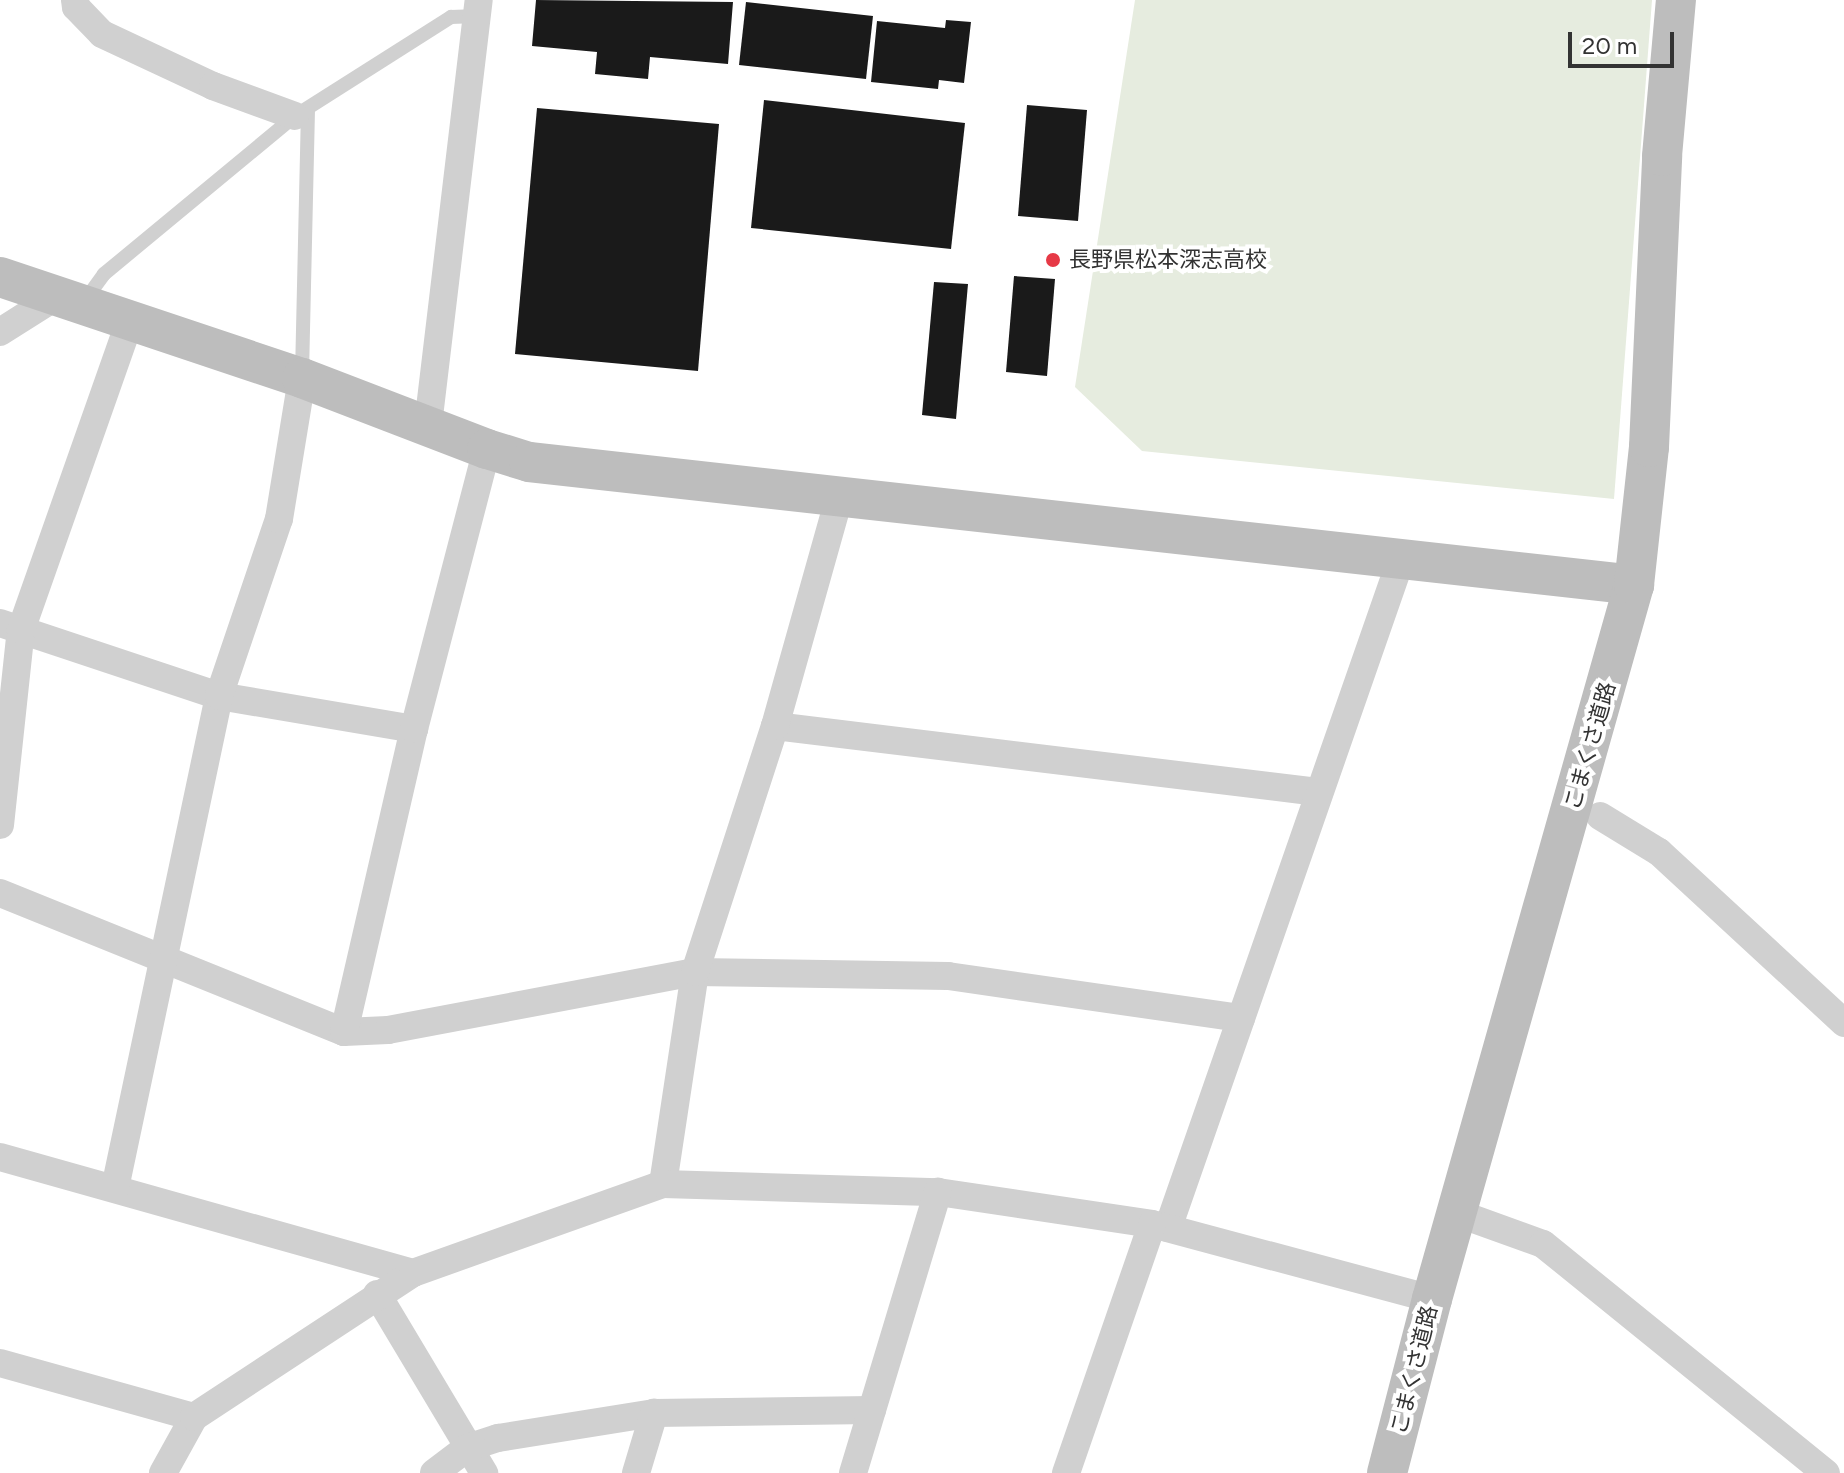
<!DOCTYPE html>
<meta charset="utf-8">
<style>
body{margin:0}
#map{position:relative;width:1844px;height:1473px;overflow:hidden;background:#fff;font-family:Figtree,"Noto Sans JP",sans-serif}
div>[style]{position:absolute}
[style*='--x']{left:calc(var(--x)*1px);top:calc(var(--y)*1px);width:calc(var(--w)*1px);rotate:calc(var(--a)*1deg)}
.green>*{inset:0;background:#e6ecdf}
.building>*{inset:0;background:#1a1a1a}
.lane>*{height:14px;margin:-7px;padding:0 7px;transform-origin:7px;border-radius:7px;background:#d0d0d0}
.street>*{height:28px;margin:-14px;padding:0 14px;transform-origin:14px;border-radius:14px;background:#d0d0d0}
.secondary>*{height:40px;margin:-20px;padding:0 20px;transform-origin:20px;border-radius:20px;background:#bdbdbd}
.dots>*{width:22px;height:22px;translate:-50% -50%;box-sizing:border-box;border:4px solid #fff;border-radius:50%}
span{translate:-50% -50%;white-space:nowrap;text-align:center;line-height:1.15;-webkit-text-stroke:8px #fff;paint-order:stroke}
.poi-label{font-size:22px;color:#333}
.left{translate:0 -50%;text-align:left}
.street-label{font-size:22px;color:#333}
.scale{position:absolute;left:1568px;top:32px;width:106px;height:36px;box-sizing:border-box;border:4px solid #333;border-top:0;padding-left:10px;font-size:24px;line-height:28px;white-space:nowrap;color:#333;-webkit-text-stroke:6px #fff;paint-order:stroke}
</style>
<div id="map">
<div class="green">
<div style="clip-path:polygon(1135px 0,1652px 0,1614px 499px,1142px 451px,1075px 387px)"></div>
</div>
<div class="building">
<div style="clip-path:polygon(536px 0,733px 2px,728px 64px,650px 57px,648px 79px,595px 74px,597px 52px,532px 46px)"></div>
<div style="clip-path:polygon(746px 2px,873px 16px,866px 79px,739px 65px)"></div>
<div style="clip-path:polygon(946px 20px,971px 22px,964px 83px,939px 80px,938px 89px,871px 82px,877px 21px,945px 28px)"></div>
<div style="clip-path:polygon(764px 100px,965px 123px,951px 249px,751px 228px)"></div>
<div style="clip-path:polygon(1027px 105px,1087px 110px,1078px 221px,1018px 216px)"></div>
<div style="clip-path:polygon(537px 108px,719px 124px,698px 371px,515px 354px)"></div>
<div style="clip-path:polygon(1014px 276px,1055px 279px,1047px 376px,1006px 372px)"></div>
<div style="clip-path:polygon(934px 282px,968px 284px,956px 419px,922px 415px)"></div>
</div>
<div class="lane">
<div style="--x:83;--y:303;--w:36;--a:-54"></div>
<div style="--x:104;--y:274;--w:248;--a:-39.6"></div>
<div style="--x:295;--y:116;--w:185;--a:-32.4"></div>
<div style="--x:451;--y:17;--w:27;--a:-2"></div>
<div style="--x:302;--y:374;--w:263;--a:-88.7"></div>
</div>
<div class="street">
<div style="--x:75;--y:0;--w:7;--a:82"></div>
<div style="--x:76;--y:7;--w:37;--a:46"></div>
<div style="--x:102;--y:34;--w:123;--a:25.1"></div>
<div style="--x:213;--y:86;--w:87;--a:20.1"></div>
<div style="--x:0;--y:332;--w:67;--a:-32.3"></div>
<div style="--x:428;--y:425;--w:428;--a:-83.2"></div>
<div style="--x:0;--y:623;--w:231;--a:18.4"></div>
<div style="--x:219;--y:696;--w:198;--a:9.6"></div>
<div style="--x:775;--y:726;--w:547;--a:6.93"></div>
<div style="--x:1600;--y:816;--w:69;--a:31.4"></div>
<div style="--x:1659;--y:852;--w:252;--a:42.7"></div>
<div style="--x:0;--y:825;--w:196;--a:-83.9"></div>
<div style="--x:21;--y:630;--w:329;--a:-70.6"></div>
<div style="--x:0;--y:893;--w:371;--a:22"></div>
<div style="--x:344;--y:1032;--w:44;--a:-2.6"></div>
<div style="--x:388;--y:1030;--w:312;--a:-10.7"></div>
<div style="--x:695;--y:972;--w:253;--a:0.9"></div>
<div style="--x:948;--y:976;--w:296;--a:8.2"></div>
<div style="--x:344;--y:1032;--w:311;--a:-77"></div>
<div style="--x:414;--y:729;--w:289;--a:-75.4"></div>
<div style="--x:0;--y:1157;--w:429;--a:15.7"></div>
<div style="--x:663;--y:1184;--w:214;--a:-81.4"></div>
<div style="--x:695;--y:972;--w:259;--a:-72"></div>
<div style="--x:775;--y:726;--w:240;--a:-74.3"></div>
<div style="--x:115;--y:1188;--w:503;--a:-78.06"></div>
<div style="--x:219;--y:696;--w:187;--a:-71.3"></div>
<div style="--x:279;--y:519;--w:143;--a:-80.7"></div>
<div style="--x:1457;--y:1213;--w:91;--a:19.8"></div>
<div style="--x:1543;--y:1244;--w:364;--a:39"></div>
<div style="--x:1168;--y:1228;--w:705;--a:-70.79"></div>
<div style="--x:377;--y:1294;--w:209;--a:59.1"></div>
<div style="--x:0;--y:1363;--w:201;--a:15.6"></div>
<div style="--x:163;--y:1473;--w:64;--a:-61"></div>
<div style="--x:194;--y:1417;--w:262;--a:-33.3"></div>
<div style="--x:413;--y:1273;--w:265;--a:-19.6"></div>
<div style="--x:663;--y:1184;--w:275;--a:1.7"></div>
<div style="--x:938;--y:1192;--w:216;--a:8.5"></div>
<div style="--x:1152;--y:1224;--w:290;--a:15"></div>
<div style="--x:434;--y:1473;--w:41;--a:-37.1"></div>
<div style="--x:467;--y:1448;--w:33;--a:-18"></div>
<div style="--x:498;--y:1438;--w:158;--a:-9.1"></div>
<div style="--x:654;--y:1413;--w:218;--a:-0.8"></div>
<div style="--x:636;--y:1473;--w:63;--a:-73.3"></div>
<div style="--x:853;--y:1473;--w:294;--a:-73.2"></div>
<div style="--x:1066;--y:1473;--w:263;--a:-70.9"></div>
</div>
<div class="secondary">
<div style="--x:0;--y:277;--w:318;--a:18.5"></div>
<div style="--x:302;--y:378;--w:198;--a:21"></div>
<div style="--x:487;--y:449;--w:44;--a:17.2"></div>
<div style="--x:529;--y:462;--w:1112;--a:6.35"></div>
<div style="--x:1387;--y:1473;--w:180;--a:-75.5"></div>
<div style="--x:1432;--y:1299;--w:742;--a:-74.2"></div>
<div style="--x:1634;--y:585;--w:139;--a:-83.8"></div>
<div style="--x:1649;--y:447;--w:291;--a:-87.4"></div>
<div style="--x:1662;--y:156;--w:157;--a:-84.9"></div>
</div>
<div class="dots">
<div style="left:1053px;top:260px;background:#e63946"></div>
</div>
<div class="poi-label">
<span class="left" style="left:1069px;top:260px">長野県松本深志高校</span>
</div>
<div class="street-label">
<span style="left:1590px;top:746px;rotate:-74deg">こまくさ道路</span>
<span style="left:1414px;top:1370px;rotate:-76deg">こまくさ道路</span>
</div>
<div class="scale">20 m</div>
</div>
